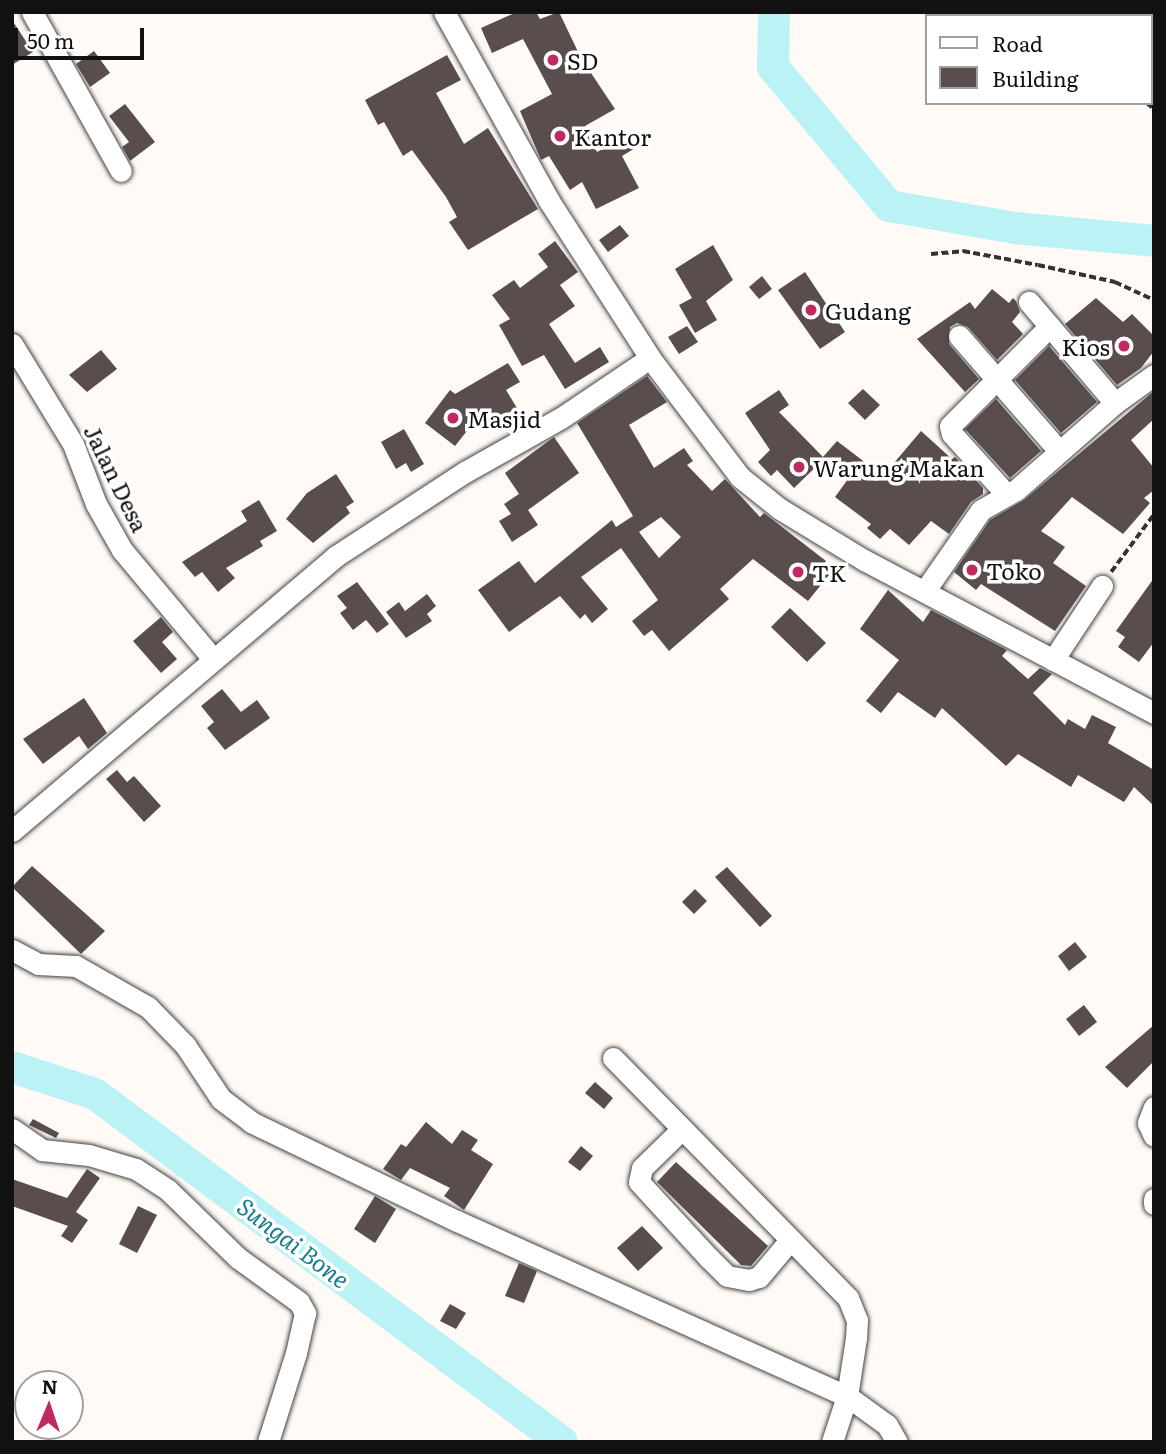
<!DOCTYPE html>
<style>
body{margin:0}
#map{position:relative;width:1166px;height:1454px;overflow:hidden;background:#fffaf5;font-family:Literata,serif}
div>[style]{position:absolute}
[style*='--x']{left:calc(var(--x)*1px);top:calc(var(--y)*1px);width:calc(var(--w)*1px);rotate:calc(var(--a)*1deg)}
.river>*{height:32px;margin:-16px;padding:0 16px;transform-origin:16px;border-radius:16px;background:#baf2f6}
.building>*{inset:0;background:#594e4d}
.path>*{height:3.5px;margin-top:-1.75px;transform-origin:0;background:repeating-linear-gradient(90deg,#333 0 7px,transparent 0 10.5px)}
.roads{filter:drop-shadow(0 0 2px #444) drop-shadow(0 0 2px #444)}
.minor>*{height:21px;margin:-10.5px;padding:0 10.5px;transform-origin:10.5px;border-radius:10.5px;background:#fff}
.dots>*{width:19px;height:19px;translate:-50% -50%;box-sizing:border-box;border:4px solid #fff;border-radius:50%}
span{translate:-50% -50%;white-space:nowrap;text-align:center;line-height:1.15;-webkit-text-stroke:7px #fff;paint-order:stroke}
.poi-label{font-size:23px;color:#111}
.left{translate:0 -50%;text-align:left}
.right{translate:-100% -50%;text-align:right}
.street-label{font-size:23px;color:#111}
.water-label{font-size:24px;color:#197f8c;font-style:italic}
.frame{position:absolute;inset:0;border:14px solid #111;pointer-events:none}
.legend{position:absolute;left:925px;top:14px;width:228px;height:91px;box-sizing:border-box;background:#fff;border:2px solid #a0a0a0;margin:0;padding:9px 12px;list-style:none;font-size:21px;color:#111}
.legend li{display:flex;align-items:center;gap:14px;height:35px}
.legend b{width:35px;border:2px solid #a0a0a0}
.north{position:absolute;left:14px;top:1370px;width:70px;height:70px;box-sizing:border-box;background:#fff;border:2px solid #a0a0a0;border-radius:50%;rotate:2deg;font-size:19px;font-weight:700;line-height:28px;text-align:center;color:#111}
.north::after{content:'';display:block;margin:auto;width:24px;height:32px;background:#c02961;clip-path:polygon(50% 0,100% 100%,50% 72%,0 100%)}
.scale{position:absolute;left:14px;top:28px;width:130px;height:32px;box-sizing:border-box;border:4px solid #111;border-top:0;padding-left:9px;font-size:21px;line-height:24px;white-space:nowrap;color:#111;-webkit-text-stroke:5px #fff;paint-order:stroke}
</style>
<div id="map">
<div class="river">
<div style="--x:774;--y:12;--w:55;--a:91"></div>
<div style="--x:773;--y:67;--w:181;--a:50.2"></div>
<div style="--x:889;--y:206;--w:128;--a:9.9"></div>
<div style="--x:1015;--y:228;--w:140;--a:5.3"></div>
<div style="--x:12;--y:1067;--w:87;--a:18"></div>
<div style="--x:95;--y:1094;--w:582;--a:36.69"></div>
</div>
<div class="building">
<div style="clip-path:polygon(517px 12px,536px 12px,540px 19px,559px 12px,581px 58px,615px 109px,585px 126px,597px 152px,630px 134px,637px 147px,622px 156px,639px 188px,596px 209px,582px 182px,570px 190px,549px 156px,541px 160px,520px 111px,552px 94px,523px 39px,492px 53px,481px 28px)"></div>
<div style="clip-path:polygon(12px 20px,33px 52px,12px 65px)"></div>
<div style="clip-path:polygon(94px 51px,110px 73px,90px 87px,76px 64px)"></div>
<div style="clip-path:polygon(447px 55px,461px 80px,436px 93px,464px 144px,488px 128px,538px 209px,468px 250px,449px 222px,457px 217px,446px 197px,412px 150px,403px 156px,384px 122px,378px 125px,365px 100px)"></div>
<div style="clip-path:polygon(125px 104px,155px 142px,130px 161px,122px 147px,129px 142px,109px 116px)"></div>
<div style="clip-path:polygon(620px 225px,629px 236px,608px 252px,599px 240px)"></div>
<div style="clip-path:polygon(555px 241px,578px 272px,560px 285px,575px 306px,549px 324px,575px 363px,600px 347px,609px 362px,565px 389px,544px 355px,522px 366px,499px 325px,510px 319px,492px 295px,514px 280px,520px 288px,548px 267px,538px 254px)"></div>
<div style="clip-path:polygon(713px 245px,733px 280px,706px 301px,717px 320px,695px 333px,679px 305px,692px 298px,675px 269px)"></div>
<div style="clip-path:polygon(805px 272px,845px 332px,820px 349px,778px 290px)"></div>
<div style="clip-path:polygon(762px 276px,772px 289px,759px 299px,749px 287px)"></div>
<div style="clip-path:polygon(992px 289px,1009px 303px,1013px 298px,1016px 301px,1020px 312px,1012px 322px,1023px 334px,997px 360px,968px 327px,957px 323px,950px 327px,949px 344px,979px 379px,965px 392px,917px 339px,970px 302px,975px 309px)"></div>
<div style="clip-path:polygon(1096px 298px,1123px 322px,1132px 314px,1154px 336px,1154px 351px,1141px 368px,1117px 385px,1065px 324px)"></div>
<div style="clip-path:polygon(687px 326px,698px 342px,679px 354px,668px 337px)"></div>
<div style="clip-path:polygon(1049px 346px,1097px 402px,1061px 433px,1015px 380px)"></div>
<div style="clip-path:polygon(101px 350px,117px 369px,87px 392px,69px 375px)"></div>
<div style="clip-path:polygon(508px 363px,520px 382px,506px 390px,517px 408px,489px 424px,482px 412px,455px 446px,425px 423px,450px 390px,455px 394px)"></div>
<div style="clip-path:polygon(evenodd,647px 376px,667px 402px,629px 425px,654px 468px,684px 448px,693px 461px,687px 465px,712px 491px,725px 479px,760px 517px,764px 513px,826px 561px,821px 568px,829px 575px,808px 601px,753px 559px,720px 589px,729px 599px,669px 651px,652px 630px,644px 636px,632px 621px,658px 600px,621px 548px,581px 577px,608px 609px,592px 623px,585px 614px,580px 619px,560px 596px,509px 632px,478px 590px,519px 561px,535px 583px,612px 520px,616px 527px,633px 516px,577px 423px,647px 376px,661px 517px,681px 537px,659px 558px,639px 532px,661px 517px)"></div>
<div style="clip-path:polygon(863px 389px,880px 405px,865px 420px,848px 403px)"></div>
<div style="clip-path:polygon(779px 390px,789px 405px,779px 412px,823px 457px,837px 441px,883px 476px,921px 431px,952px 459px,955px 457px,983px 488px,983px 494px,971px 502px,949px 534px,931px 521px,909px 545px,890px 529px,880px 539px,867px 528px,871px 524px,835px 497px,848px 479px,824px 459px,794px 488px,777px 470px,771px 476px,758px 462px,770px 450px,745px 413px)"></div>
<div style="clip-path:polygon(1154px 391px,1154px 419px,1131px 440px,1154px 468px,1154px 490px,1144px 498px,1150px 503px,1123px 534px,1072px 497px,1041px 531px,1065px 547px,1053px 563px,1086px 586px,1055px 631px,981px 584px,976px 590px,954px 572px,990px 520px,1024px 500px)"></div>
<div style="clip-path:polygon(996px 399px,1041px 451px,1010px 478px,965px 429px)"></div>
<div style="clip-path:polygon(404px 429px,424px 464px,411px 472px,406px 463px,396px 469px,381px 442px)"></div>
<div style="clip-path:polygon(554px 437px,579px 473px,528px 510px,538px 525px,512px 542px,499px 521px,511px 514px,504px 504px,519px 494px,505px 473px)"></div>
<div style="clip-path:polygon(336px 474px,354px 502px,346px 507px,350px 513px,313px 543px,286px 519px,307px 493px)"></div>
<div style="clip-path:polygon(259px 500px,277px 531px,260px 541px,263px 546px,226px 568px,235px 578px,218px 592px,202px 572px,195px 577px,182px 562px,247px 521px,241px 511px)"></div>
<div style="clip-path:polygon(1154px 578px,1154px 642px,1139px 662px,1118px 647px,1125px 637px,1116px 631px)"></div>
<div style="clip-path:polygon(357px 582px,389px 624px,377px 633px,366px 620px,353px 630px,340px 613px,347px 608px,337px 596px)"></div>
<div style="clip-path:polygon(888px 590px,923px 622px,931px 610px,1007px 650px,1002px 656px,1028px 679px,1040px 668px,1052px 674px,1033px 693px,1065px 725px,1068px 719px,1085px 729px,1092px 715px,1116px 727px,1108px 743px,1154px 770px,1154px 806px,1134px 787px,1124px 802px,1078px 775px,1071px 787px,1018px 754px,1006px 766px,942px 708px,935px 718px,898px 692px,881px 713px,866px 701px,899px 660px,860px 629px)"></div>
<div style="clip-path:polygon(427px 594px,436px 606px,427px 614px,432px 621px,406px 638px,386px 612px,399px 602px,405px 611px)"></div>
<div style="clip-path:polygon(790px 608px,826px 643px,807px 662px,771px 627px)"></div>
<div style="clip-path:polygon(161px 617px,173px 632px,162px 642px,177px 659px,161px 673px,133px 641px)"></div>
<div style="clip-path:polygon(222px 689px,241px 712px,257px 700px,270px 718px,225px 750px,207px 728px,214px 722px,201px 706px)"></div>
<div style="clip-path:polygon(84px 698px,107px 733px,88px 749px,79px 736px,43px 764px,23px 739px)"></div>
<div style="clip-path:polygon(117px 770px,127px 782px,134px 776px,161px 806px,144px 822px,106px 779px)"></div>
<div style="clip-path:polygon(32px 866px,105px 931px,81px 954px,12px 887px)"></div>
<div style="clip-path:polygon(727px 867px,772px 916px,760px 927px,715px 877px)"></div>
<div style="clip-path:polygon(695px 889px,707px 901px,694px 914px,682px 902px)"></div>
<div style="clip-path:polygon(1075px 942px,1087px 957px,1069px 971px,1058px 956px)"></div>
<div style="clip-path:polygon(1084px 1005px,1097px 1022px,1079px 1036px,1066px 1019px)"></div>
<div style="clip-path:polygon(1154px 1025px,1154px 1061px,1127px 1088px,1105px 1067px)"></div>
<div style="clip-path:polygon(595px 1082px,613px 1098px,604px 1109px,585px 1093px)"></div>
<div style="clip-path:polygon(33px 1119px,59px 1133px,56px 1138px,29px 1125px)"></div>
<div style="clip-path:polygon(426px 1122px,452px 1144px,462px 1130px,478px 1140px,471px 1150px,493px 1164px,464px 1210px,444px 1196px,450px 1188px,410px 1168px,401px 1180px,383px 1169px,401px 1144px,406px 1147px)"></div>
<div style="clip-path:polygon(581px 1146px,593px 1156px,580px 1171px,568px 1162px)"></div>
<div style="clip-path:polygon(676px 1162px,768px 1246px,751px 1266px,741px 1265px,657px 1182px)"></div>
<div style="clip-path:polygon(87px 1169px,100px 1178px,76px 1212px,88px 1220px,72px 1243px,61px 1236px,68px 1226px,12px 1206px,12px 1179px,67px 1198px)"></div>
<div style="clip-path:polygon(375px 1196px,396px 1209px,375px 1243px,354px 1229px)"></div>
<div style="clip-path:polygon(138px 1206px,157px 1215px,137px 1253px,119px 1244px)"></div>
<div style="clip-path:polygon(642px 1226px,663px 1248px,638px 1271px,617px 1248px)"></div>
<div style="clip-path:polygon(519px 1263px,537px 1271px,524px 1303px,505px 1296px)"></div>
<div style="clip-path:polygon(450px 1304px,466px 1313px,456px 1329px,440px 1321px)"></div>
</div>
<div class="path">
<div style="--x:969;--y:12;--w:6;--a:39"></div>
<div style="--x:1147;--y:103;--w:9;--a:41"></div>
<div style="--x:931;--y:254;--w:32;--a:-5"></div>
<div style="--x:963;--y:251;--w:76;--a:10.6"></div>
<div style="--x:1038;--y:265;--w:79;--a:12.4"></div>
<div style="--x:1115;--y:282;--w:43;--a:24.8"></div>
<div style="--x:1111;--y:572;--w:72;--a:-53.4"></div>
</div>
<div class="roads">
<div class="minor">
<div style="--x:32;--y:12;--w:182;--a:60.8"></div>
<div style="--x:444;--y:12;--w:216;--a:60.9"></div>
<div style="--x:549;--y:201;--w:187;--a:57.2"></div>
<div style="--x:650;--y:358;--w:149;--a:52.9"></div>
<div style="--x:740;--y:477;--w:51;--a:38.7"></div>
<div style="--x:780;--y:509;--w:98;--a:31.3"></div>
<div style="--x:864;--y:560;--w:328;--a:27.8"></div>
<div style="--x:1112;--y:12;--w:6;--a:39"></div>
<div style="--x:1150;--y:40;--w:5;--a:37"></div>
<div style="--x:959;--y:336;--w:151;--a:49"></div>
<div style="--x:12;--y:344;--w:117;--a:58.6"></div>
<div style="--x:73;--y:444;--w:64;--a:69"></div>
<div style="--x:96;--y:504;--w:53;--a:60.5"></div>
<div style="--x:122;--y:550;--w:142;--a:50.1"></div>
<div style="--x:1115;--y:403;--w:48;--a:-35.7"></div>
<div style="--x:1007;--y:495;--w:82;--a:-132"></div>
<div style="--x:952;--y:434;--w:8;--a:-104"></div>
<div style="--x:950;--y:426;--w:141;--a:-45"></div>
<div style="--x:926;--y:589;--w:96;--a:-55.2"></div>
<div style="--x:981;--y:510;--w:40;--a:-29.7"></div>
<div style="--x:1016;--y:490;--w:132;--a:-41.3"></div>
<div style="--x:1115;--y:403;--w:133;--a:-130.4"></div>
<div style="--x:1053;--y:660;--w:89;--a:-56.5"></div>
<div style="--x:12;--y:831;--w:425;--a:-40.3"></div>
<div style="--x:336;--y:556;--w:154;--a:-33.1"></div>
<div style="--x:465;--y:472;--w:110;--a:-29.4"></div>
<div style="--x:561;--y:418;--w:107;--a:-34"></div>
<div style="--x:12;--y:950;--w:30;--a:28"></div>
<div style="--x:38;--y:964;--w:38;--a:3"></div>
<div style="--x:76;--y:966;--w:83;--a:29.7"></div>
<div style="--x:148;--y:1007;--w:53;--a:45.8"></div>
<div style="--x:185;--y:1045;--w:65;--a:56.3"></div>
<div style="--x:221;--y:1099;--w:38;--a:37"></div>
<div style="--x:251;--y:1122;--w:229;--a:25.7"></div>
<div style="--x:457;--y:1221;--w:427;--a:24.2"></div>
<div style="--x:847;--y:1396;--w:49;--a:35.9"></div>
<div style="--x:887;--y:1425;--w:20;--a:60"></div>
<div style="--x:613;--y:1058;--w:336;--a:45.6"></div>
<div style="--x:848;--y:1298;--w:24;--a:68"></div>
<div style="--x:857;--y:1320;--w:18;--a:93"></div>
<div style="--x:856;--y:1338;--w:59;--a:98.8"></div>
<div style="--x:847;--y:1396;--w:48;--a:108.1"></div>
<div style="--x:1154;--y:1107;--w:17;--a:111"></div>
<div style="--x:1148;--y:1123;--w:14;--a:65"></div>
<div style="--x:12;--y:1129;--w:37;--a:35"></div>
<div style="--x:42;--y:1150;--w:47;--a:6.1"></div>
<div style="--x:89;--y:1155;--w:49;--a:16.6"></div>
<div style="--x:136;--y:1169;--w:38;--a:33"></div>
<div style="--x:168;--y:1190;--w:98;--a:44.2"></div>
<div style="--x:238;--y:1258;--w:75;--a:35.8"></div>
<div style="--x:299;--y:1302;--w:13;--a:61"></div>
<div style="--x:305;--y:1313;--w:41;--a:102.7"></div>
<div style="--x:296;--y:1353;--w:93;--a:107.5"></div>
<div style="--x:680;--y:1131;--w:53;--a:135.8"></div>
<div style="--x:642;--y:1168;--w:14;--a:102"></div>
<div style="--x:639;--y:1182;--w:103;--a:47.4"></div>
<div style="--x:709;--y:1258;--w:25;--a:45"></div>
<div style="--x:727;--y:1276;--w:22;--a:10"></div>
<div style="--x:749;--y:1280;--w:10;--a:-17"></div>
<div style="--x:759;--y:1277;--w:48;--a:-50"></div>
<div style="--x:1154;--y:1199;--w:5;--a:90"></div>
</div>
</div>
<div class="dots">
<div style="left:553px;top:60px;background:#c02961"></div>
<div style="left:560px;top:136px;background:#c02961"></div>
<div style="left:811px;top:310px;background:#c02961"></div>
<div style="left:1124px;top:346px;background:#c02961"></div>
<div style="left:453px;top:418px;background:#c02961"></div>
<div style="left:799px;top:467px;background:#c02961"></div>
<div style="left:972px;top:570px;background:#c02961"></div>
<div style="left:798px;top:572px;background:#c02961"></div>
</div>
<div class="poi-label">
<span class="left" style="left:567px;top:60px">SD</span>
<span class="left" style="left:574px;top:136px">Kantor</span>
<span class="left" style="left:825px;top:310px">Gudang</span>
<span class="right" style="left:1110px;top:346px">Kios</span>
<span class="left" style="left:467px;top:418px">Masjid</span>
<span class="left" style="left:813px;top:467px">Warung Makan</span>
<span class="left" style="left:986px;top:570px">Toko</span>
<span class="left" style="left:812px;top:572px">TK</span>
</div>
<div class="street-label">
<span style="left:117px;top:478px;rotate:64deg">Jalan Desa</span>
</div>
<div class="water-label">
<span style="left:294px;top:1242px;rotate:37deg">Sungai Bone</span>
</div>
<div class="frame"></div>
<ul class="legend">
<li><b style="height:9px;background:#fff"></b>Road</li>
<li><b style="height:19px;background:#594e4d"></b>Building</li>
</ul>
<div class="north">N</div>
<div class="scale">50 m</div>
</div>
